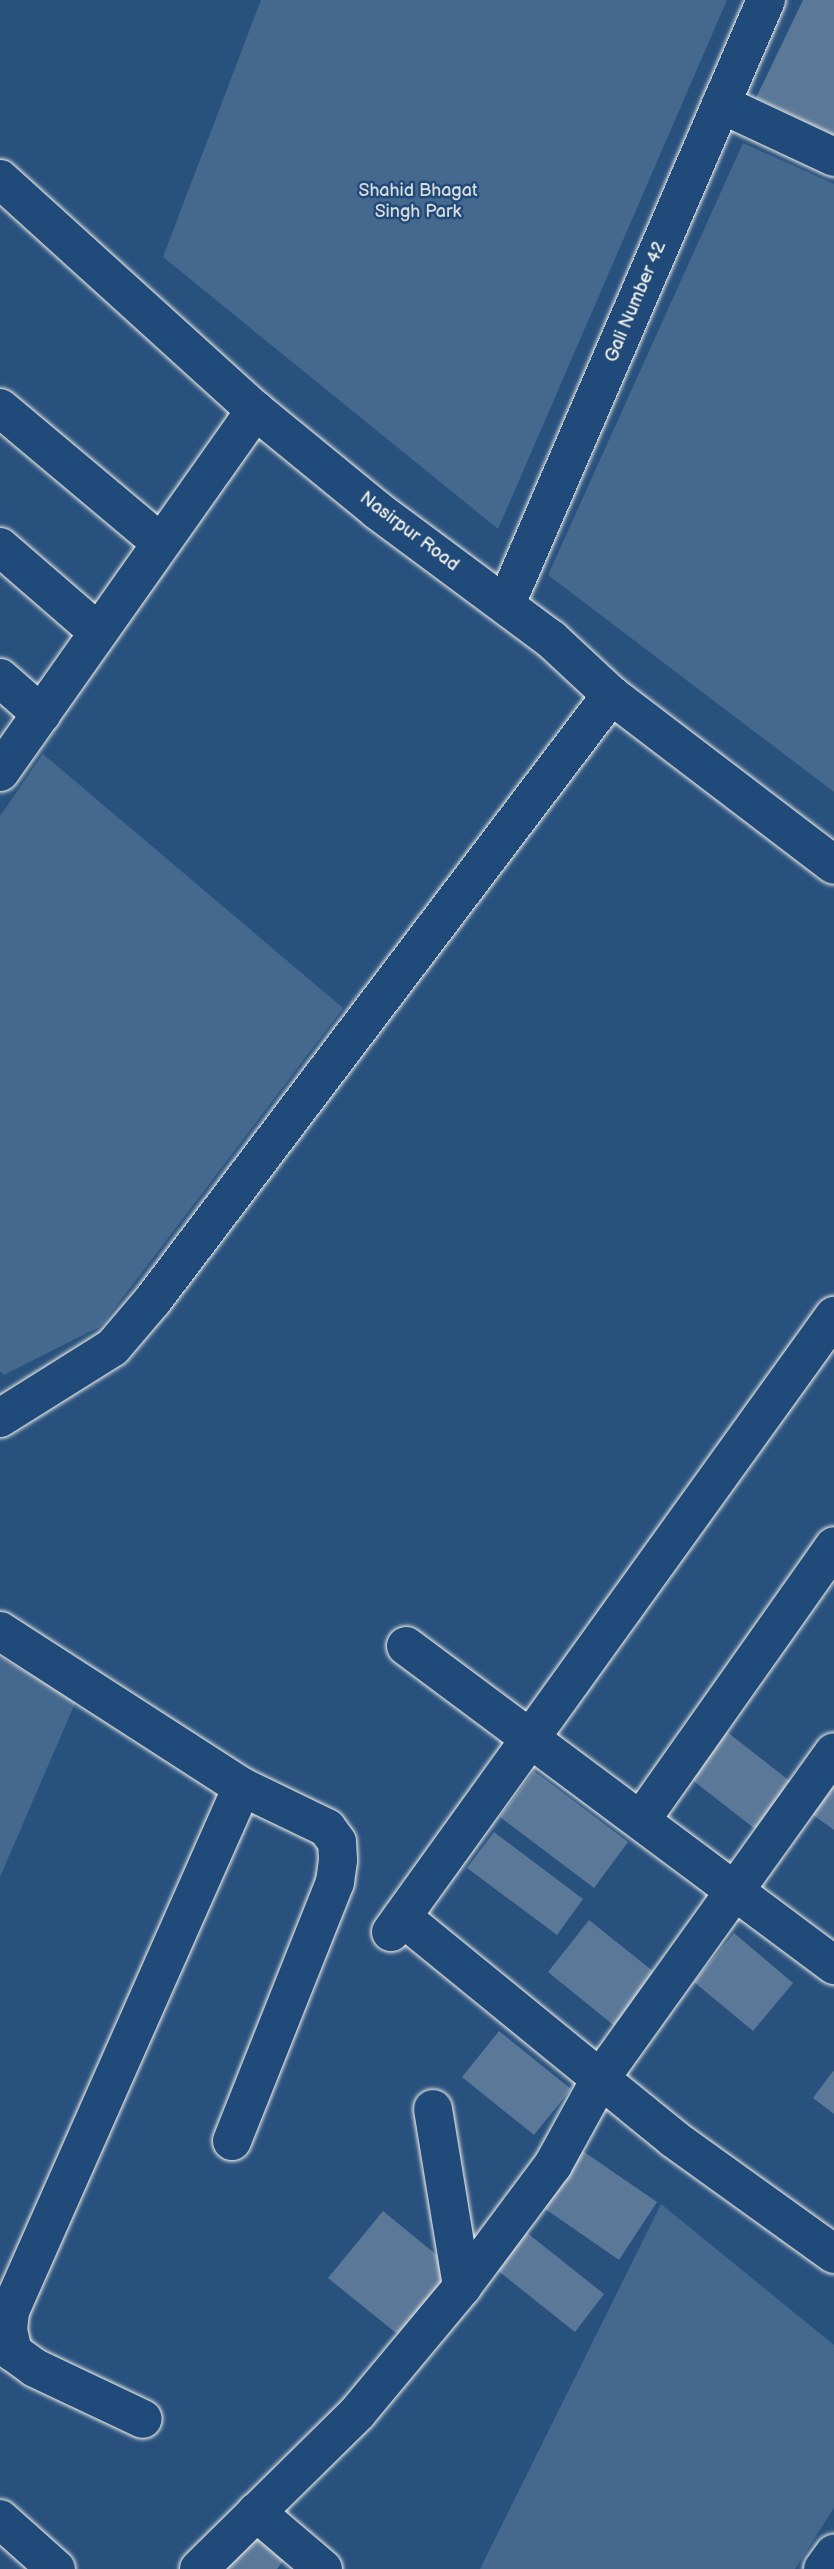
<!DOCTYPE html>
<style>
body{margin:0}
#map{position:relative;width:834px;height:2569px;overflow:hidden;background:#28517e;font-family:"Balsamiq Sans",sans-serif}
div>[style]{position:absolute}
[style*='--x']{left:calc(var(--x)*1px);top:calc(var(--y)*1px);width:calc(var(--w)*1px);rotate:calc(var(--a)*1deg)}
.green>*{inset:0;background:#45688e}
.building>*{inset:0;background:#5b7899}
.roads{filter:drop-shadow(0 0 2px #f4f1e8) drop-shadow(0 0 2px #f4f1e8)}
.minor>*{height:38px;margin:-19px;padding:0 19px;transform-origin:19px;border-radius:19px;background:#1f4a7a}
.tertiary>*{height:38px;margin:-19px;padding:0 19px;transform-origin:19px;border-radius:19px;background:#1f4a7a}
span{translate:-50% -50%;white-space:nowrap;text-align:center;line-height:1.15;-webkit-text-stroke:5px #1f4a7a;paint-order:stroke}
.park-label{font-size:18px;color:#dadcda}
.street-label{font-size:18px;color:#f4f1e8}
</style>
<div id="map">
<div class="green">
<div style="clip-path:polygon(261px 0,727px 0,498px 529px,163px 257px)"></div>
<div style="clip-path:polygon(743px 143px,834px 184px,834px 792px,548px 575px)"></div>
<div style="clip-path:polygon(43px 754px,343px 1008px,101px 1326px,4px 1375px,0 1371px,0 816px)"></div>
<div style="clip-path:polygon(0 1657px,76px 1701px,0 1877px)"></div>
<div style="clip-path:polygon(661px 2204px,834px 2345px,834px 2508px,795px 2569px,480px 2569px)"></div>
</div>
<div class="building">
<div style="clip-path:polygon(803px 0,834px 0,834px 135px,756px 98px)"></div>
<div style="clip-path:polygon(727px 1732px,795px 1785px,759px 1832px,691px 1779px)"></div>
<div style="clip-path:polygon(834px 1768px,834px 1830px,805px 1809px)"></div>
<div style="clip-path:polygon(534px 1771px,628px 1842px,594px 1888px,500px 1817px)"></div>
<div style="clip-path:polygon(494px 1832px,583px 1899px,557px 1935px,467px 1868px)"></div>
<div style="clip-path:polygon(589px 1920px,664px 1980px,622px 2032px,548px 1972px)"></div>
<div style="clip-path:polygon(734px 1933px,793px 1983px,753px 2031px,694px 1982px)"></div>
<div style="clip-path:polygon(499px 2031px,571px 2089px,534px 2135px,462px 2077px)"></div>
<div style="clip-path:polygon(834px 2070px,834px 2114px,813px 2098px)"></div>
<div style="clip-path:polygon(577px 2147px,657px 2202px,619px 2260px,538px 2204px)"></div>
<div style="clip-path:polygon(383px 2211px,455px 2270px,401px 2337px,328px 2278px)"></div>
<div style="clip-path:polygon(521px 2228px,604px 2294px,575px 2332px,492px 2266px)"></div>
<div style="clip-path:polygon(252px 2533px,284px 2560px,277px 2569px,222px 2569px)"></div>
</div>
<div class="roads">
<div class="minor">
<div style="--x:721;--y:104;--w:125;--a:25.1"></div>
<div style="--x:0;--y:408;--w:210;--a:40"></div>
<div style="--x:0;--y:547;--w:130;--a:40.9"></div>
<div style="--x:506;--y:604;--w:658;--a:-66.71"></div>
<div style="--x:0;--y:678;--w:55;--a:41.3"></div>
<div style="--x:0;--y:772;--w:443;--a:-54.8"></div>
<div style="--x:0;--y:1418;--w:133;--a:-32.1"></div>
<div style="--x:113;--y:1347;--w:62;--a:-49.6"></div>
<div style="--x:153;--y:1300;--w:759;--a:-52.87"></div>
<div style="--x:0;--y:1631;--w:288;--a:32.8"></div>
<div style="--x:242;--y:1787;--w:573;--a:113.88"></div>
<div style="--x:10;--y:2311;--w:19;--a:96"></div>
<div style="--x:8;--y:2330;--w:23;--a:77"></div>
<div style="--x:13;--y:2352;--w:27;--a:36"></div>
<div style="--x:35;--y:2368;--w:119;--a:25.3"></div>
<div style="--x:406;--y:1646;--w:534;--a:36.7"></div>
<div style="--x:641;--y:1820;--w:335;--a:-54.8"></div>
<div style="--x:402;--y:1917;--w:351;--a:39.2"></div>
<div style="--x:674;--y:2139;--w:197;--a:35.7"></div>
<div style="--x:391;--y:1932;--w:759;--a:-54.28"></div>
<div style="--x:433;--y:2109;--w:180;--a:80.7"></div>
<div style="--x:232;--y:2141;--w:279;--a:-68.3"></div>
<div style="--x:335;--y:1882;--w:22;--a:-82"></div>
<div style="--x:338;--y:1860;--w:18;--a:-93"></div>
<div style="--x:337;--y:1842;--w:17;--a:-126"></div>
<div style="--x:327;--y:1828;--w:94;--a:-154.2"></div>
<div style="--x:256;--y:2512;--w:88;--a:40.4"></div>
<div style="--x:0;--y:2519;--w:75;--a:41.8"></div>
<div style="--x:199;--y:2569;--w:223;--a:-44.6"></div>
<div style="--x:358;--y:2412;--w:163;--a:-50.2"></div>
<div style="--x:462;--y:2287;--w:152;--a:-53.3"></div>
<div style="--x:553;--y:2165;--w:102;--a:-61.2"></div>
<div style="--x:602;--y:2076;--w:398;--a:-54.4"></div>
<div style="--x:823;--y:2569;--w:19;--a:-54"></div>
</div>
<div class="tertiary">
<div style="--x:0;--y:179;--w:344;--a:42.2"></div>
<div style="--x:255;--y:410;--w:158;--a:39.3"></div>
<div style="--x:377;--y:510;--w:217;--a:36.6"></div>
<div style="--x:551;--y:639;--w:82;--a:43"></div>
<div style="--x:611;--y:695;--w:280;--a:37.3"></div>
</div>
</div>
<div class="park-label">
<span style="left:418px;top:202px">Shahid Bhagat<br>Singh Park</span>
</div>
<div class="street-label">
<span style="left:636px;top:302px;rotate:-67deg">Gali Number 42</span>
<span style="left:409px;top:532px;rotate:37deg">Nasirpur Road</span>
</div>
</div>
